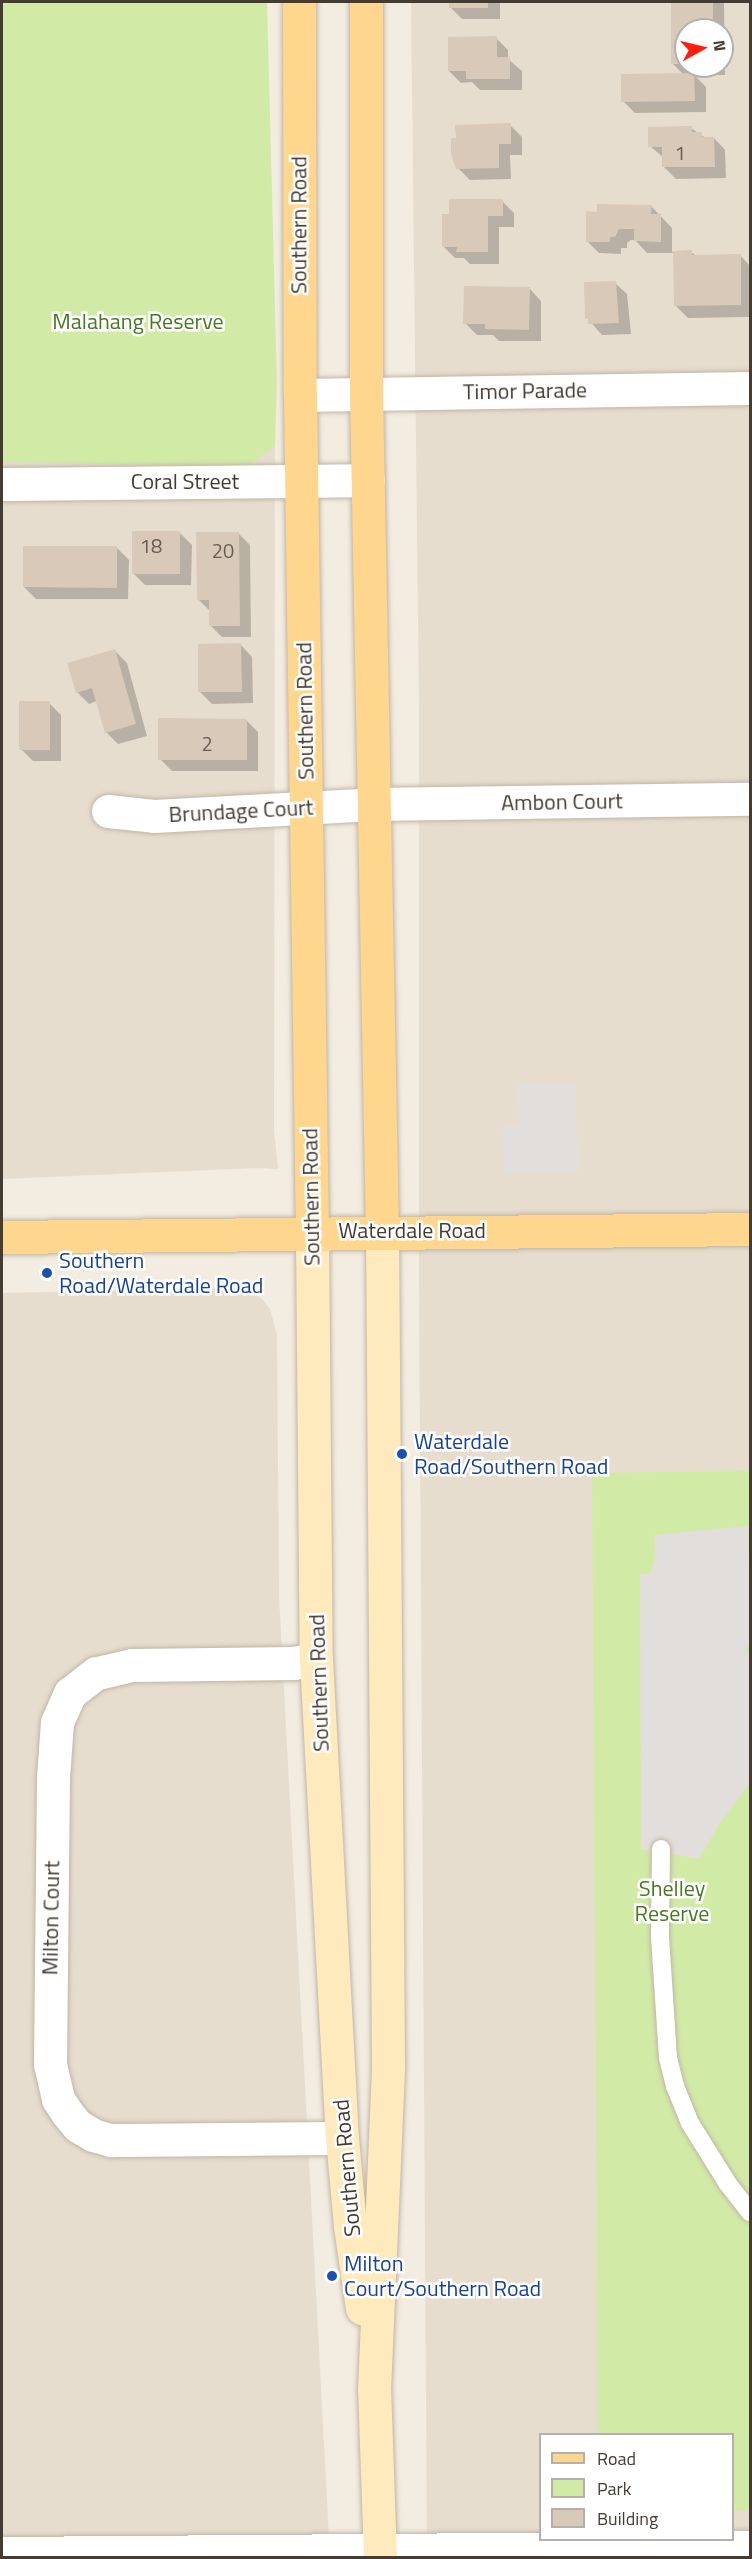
<!DOCTYPE html>
<style>
body{margin:0}
#map{position:relative;width:752px;height:2559px;overflow:hidden;background:#f2ece1;font-family:"Titillium Web",sans-serif}
div>[style]{position:absolute}
[style*='--x']{left:calc(var(--x)*1px);top:calc(var(--y)*1px);width:calc(var(--w)*1px);rotate:calc(var(--a)*1deg)}
.residential>*{inset:0;background:#e7ddcf}
.green>*{inset:0;background:#d1eba6}
.parking>*{inset:0;background:#e2dedb}
.shadow>*{inset:0;background:#0003}
.building>*{inset:0;background:#d8c9b9}
.roads{filter:drop-shadow(0 0 2px #c1b6a6) drop-shadow(0 0 2px #c1b6a6)}
.lane>*{height:18px;margin:-9px;padding:0 9px;transform-origin:9px;border-radius:9px;background:#fff}
.street>*{height:33px;margin:-16.5px;padding:0 16.5px;transform-origin:16.5px;border-radius:16.5px;background:#fff}
.secondary>*{height:33px;margin:-16.5px;padding:0 16.5px;transform-origin:16.5px;border-radius:16.5px;background:#ffeabe}
.primary>*{height:33px;margin:-16.5px;padding:0 16.5px;transform-origin:16.5px;border-radius:16.5px;background:#ffd68d}
.dots>*{width:16px;height:16px;translate:-50% -50%;box-sizing:border-box;border:3px solid #fff;border-radius:50%}
span{translate:-50% -50%;white-space:nowrap;text-align:center;line-height:1.15;-webkit-text-stroke:5px #fff;paint-order:stroke}
.number-label{font-size:20px;color:#695e54}
.number-label span{-webkit-text-stroke-width:0}
.street-label{font-size:22px;color:#443b32}
.park-label{font-size:22px;color:#497921}
.transit-label{font-size:22px;color:#164399}
.left{translate:0 -50%;text-align:left}
.frame{position:absolute;inset:0;border:3px solid #443b32;pointer-events:none}
.legend{position:absolute;left:539px;top:2433px;width:195px;height:108px;box-sizing:border-box;background:#fff;border:2px solid #b4b1ad;margin:0;padding:8px 10px;list-style:none;font-size:18px;color:#443b32}
.legend li{display:flex;align-items:center;gap:12px;height:30px}
.legend b{width:30px;border:2px solid #b4b1ad}
.north{position:absolute;left:674px;top:18px;width:60px;height:60px;box-sizing:border-box;background:#fff;border:2px solid #b4b1ad;border-radius:50%;rotate:82deg;font-size:16px;font-weight:700;line-height:24px;text-align:center;color:#443b32}
.north::after{content:'';display:block;margin:auto;width:21px;height:27px;background:#ff1d0b;clip-path:polygon(50% 0,100% 100%,50% 72%,0 100%)}
</style>
<div id="map">
<div class="residential">
<div style="clip-path:polygon(2px 2px,266px 2px,275px 446px,274px 1130px,278px 1169px,257px 1168px,2px 1179px)"></div>
<div style="clip-path:polygon(evenodd,411px 2px,750px 2px,750px 2557px,427px 2557px,419px 1288px,419px 706px,411px 2px,686px 30px,722px 30px,722px 66px,686px 66px,686px 30px,411px 2px,540px 2434px,732px 2434px,732px 2540px,540px 2540px,540px 2434px)"></div>
<div style="clip-path:polygon(237px 1288px,251px 1291px,262px 1299px,270px 1309px,277px 1335px,279px 1595px,330px 2557px,2px 2557px,2px 1293px)"></div>
</div>
<div class="green">
<div style="clip-path:polygon(2px 2px,267px 2px,277px 384px,275px 446px,246px 467px,2px 462px)"></div>
<div style="clip-path:polygon(750px 1471px,750px 2511px,733px 2511px,732px 2434px,598px 2434px,592px 1473px)"></div>
</div>
<div class="parking">
<div style="clip-path:polygon(518px 1084px,576px 1084px,578px 1170px,574px 1174px,504px 1174px,503px 1125px,519px 1125px)"></div>
<div style="clip-path:polygon(748px 1526px,750px 1644px,745px 1648px,750px 1657px,750px 1783px,720px 1823px,699px 1859px,641px 1849px,640px 1574px,650px 1574px,655px 1559px,654px 1535px)"></div>
</div>
<div class="shadow">
<div style="clip-path:polygon(451px 2px,500px 2px,500px 19px,462px 19px,450px 7px)"></div>
<div style="clip-path:polygon(evenodd,672px 2px,724px 2px,725px 75px,694px 75px,706px 87px,706px 112px,635px 113px,623px 101px,684px 75px,673px 64px,672px 2px,686px 30px,722px 30px,722px 66px,686px 66px,686px 30px)"></div>
<div style="clip-path:polygon(496px 38px,508px 50px,508px 59px,522px 71px,522px 90px,480px 90px,472px 82px,461px 83px,449px 71px)"></div>
<div style="clip-path:polygon(510px 125px,522px 137px,522px 155px,510px 155px,511px 179px,470px 180px,458px 168px)"></div>
<div style="clip-path:polygon(691px 128px,707px 139px,714px 138px,725px 150px,726px 178px,676px 179px,664px 167px,664px 158px,650px 146px)"></div>
<div style="clip-path:polygon(502px 201px,514px 213px,514px 227px,499px 227px,499px 264px,470px 264px,464px 258px,455px 258px,443px 246px)"></div>
<div style="clip-path:polygon(651px 206px,672px 228px,672px 252px,691px 252px,696px 256px,740px 255px,750px 266px,750px 317px,688px 318px,676px 306px,675px 253px,647px 253px,635px 240px,631px 240px,627px 243px,627px 248px,621px 248px,621px 254px,599px 253px,587px 241px,598px 213px)"></div>
<div style="clip-path:polygon(615px 283px,627px 294px,631px 334px,602px 335px,587px 318px)"></div>
<div style="clip-path:polygon(530px 289px,541px 301px,541px 341px,499px 341px,493px 335px,477px 335px,465px 323px)"></div>
<div style="clip-path:polygon(180px 533px,192px 545px,191px 585px,145px 585px,133px 573px)"></div>
<div style="clip-path:polygon(238px 533px,250px 545px,251px 637px,222px 637px,210px 625px,210px 611px,198px 599px)"></div>
<div style="clip-path:polygon(117px 548px,129px 560px,128px 599px,36px 599px,24px 587px)"></div>
<div style="clip-path:polygon(241px 645px,252px 657px,253px 703px,212px 704px,200px 692px)"></div>
<div style="clip-path:polygon(115px 651px,127px 663px,147px 736px,118px 744px,106px 732px,97px 701px,89px 704px,77px 692px)"></div>
<div style="clip-path:polygon(2px 690px,3px 739px,2px 739px)"></div>
<div style="clip-path:polygon(49px 703px,61px 715px,61px 761px,33px 761px,21px 749px)"></div>
<div style="clip-path:polygon(246px 720px,258px 732px,258px 771px,172px 771px,160px 759px)"></div>
</div>
<div class="building">
<div style="clip-path:polygon(449px 2px,488px 2px,488px 8px,449px 8px)"></div>
<div style="clip-path:polygon(671px 2px,713px 2px,713px 30px,686px 30px,686px 64px,671px 64px)"></div>
<div style="clip-path:polygon(497px 36px,497px 57px,510px 57px,510px 79px,466px 79px,466px 71px,448px 71px,448px 37px)"></div>
<div style="clip-path:polygon(694px 73px,695px 101px,621px 102px,621px 74px)"></div>
<div style="clip-path:polygon(511px 123px,511px 144px,499px 144px,499px 168px,456px 169px,451px 154px,451px 138px,456px 138px,455px 125px)"></div>
<div style="clip-path:polygon(692px 126px,692px 132px,702px 132px,702px 137px,714px 137px,715px 167px,662px 167px,662px 147px,648px 147px,648px 127px)"></div>
<div style="clip-path:polygon(449px 199px,503px 199px,503px 216px,488px 216px,488px 252px,456px 252px,457px 247px,442px 247px,442px 214px,449px 214px)"></div>
<div style="clip-path:polygon(597px 204px,652px 205px,651px 214px,661px 214px,661px 242px,634px 241px,634px 229px,619px 229px,615px 237px,610px 237px,610px 242px,586px 242px,586px 211px,597px 212px)"></div>
<div style="clip-path:polygon(692px 250px,692px 255px,741px 254px,741px 305px,674px 306px,673px 251px)"></div>
<div style="clip-path:polygon(616px 281px,619px 323px,588px 324px,588px 318px,585px 319px,584px 282px)"></div>
<div style="clip-path:polygon(464px 286px,530px 287px,529px 330px,485px 329px,485px 324px,463px 324px)"></div>
<div style="clip-path:polygon(132px 531px,180px 531px,180px 574px,132px 574px)"></div>
<div style="clip-path:polygon(196px 532px,239px 532px,240px 626px,209px 626px,209px 600px,197px 600px)"></div>
<div style="clip-path:polygon(23px 546px,117px 546px,117px 588px,23px 587px)"></div>
<div style="clip-path:polygon(241px 643px,242px 692px,198px 692px,198px 644px)"></div>
<div style="clip-path:polygon(115px 649px,136px 724px,105px 733px,92px 688px,76px 693px,67px 663px)"></div>
<div style="clip-path:polygon(19px 701px,50px 701px,50px 750px,19px 750px)"></div>
<div style="clip-path:polygon(158px 718px,247px 719px,247px 760px,158px 760px)"></div>
</div>
<div class="roads">
<div class="lane">
<div style="--x:661;--y:1849;--w:88;--a:90.7"></div>
<div style="--x:660;--y:1937;--w:121;--a:86.2"></div>
<div style="--x:668;--y:2058;--w:29;--a:76"></div>
<div style="--x:675;--y:2086;--w:40;--a:68"></div>
<div style="--x:690;--y:2123;--w:72;--a:58.1"></div>
<div style="--x:728;--y:2184;--w:36;--a:52"></div>
</div>
<div class="street">
<div style="--x:300;--y:395;--w:450;--a:-0.9"></div>
<div style="--x:2;--y:484;--w:366;--a:-0.6"></div>
<div style="--x:108;--y:811;--w:46;--a:6.2"></div>
<div style="--x:154;--y:816;--w:220;--a:-3.1"></div>
<div style="--x:374;--y:804;--w:376;--a:-0.8"></div>
<div style="--x:316;--y:1659;--w:22;--a:170"></div>
<div style="--x:294;--y:1663;--w:162;--a:179.3"></div>
<div style="--x:132;--y:1665;--w:37;--a:167"></div>
<div style="--x:96;--y:1673;--w:33;--a:142"></div>
<div style="--x:70;--y:1693;--w:32;--a:114"></div>
<div style="--x:57;--y:1722;--w:56;--a:94.1"></div>
<div style="--x:53;--y:1778;--w:286;--a:90.6"></div>
<div style="--x:50;--y:2064;--w:36;--a:77"></div>
<div style="--x:58;--y:2099;--w:17;--a:57"></div>
<div style="--x:67;--y:2113;--w:17;--a:50"></div>
<div style="--x:78;--y:2126;--w:17;--a:31"></div>
<div style="--x:93;--y:2135;--w:19;--a:16"></div>
<div style="--x:111;--y:2140;--w:231;--a:-0.5"></div>
<div style="--x:2;--y:2553;--w:748;--a:-0.46"></div>
</div>
<div class="secondary">
<div style="--x:312;--y:1232;--w:427;--a:89.5"></div>
<div style="--x:316;--y:1659;--w:480;--a:86.9"></div>
<div style="--x:342;--y:2138;--w:88;--a:84.8"></div>
<div style="--x:350;--y:2226;--w:83;--a:81.7"></div>
<div style="--x:380;--y:2558;--w:168;--a:-92"></div>
<div style="--x:374;--y:2390;--w:326;--a:-87.5"></div>
<div style="--x:388;--y:2064;--w:833;--a:-90.41"></div>
</div>
<div class="primary">
<div style="--x:299;--y:2;--w:393;--a:89.9"></div>
<div style="--x:300;--y:395;--w:837;--a:89.18"></div>
<div style="--x:366;--y:2;--w:390;--a:90"></div>
<div style="--x:366;--y:392;--w:839;--a:88.91"></div>
<div style="--x:2;--y:1237;--w:748;--a:-0.61"></div>
</div>
</div>
<div class="dots">
<div style="left:47px;top:1273px;background:#1a4fb4"></div>
<div style="left:402px;top:1454px;background:#1a4fb4"></div>
<div style="left:332px;top:2276px;background:#1a4fb4"></div>
</div>
<div class="number-label">
<span style="left:680px;top:152px">1</span>
<span style="left:151px;top:545px">18</span>
<span style="left:223px;top:550px">20</span>
<span style="left:207px;top:743px">2</span>
</div>
<div class="street-label">
<span style="left:299px;top:225px;rotate:-90deg">Southern Road</span>
<span style="left:525px;top:391px;rotate:-1deg">Timor Parade</span>
<span style="left:185px;top:482px">Coral Street</span>
<span style="left:305px;top:711px;rotate:-91deg">Southern Road</span>
<span style="left:562px;top:802px;rotate:-1deg">Ambon Court</span>
<span style="left:241px;top:811px;rotate:-3deg">Brundage Court</span>
<span style="left:311px;top:1197px;rotate:-91deg">Southern Road</span>
<span style="left:412px;top:1231px">Waterdale Road</span>
<span style="left:319px;top:1683px;rotate:-92deg">Southern Road</span>
<span style="left:51px;top:1918px;rotate:-89deg">Milton Court</span>
<span style="left:347px;top:2168px;rotate:-95deg">Southern Road</span>
</div>
<div class="park-label">
<span style="left:138px;top:322px">Malahang Reserve</span>
<span style="left:672px;top:1901px">Shelley<br>Reserve</span>
</div>
<div class="transit-label">
<span class="left" style="left:59px;top:1273px">Southern<br>Road/Waterdale Road</span>
<span class="left" style="left:414px;top:1454px">Waterdale<br>Road/Southern Road</span>
<span class="left" style="left:344px;top:2276px">Milton<br>Court/Southern Road</span>
</div>
<div class="frame"></div>
<ul class="legend">
<li><b style="height:8px;background:#ffd68d"></b>Road</li>
<li><b style="height:16px;background:#d1eba6"></b>Park</li>
<li><b style="height:16px;background:#d8c9b9"></b>Building</li>
</ul>
<div class="north">N</div>
</div>
